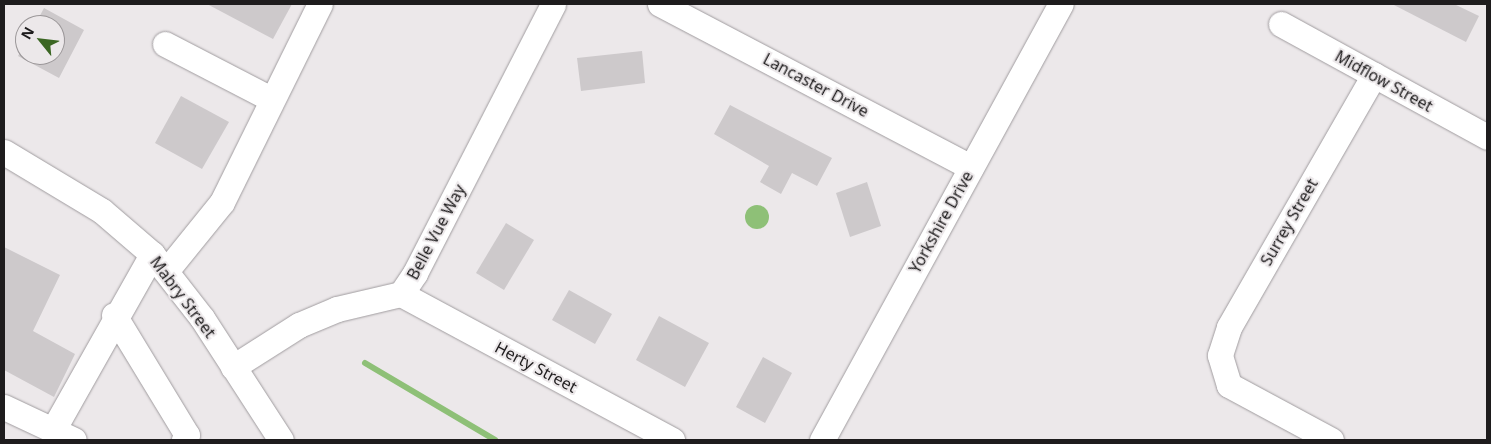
<!DOCTYPE html>
<style>
body{margin:0}
#map{position:relative;width:1491px;height:444px;overflow:hidden;background:#ece8ea;font-family:"Noto Sans",sans-serif}
div>[style]{position:absolute}
[style*='--x']{left:calc(var(--x)*1px);top:calc(var(--y)*1px);width:calc(var(--w)*1px);rotate:calc(var(--a)*1deg)}
.water>*{inset:0;background:#8ec077}
.round{border-radius:50%}
.stream>*{height:6px;margin:-3px;padding:0 3px;transform-origin:3px;border-radius:3px;background:#8ec077}
.building>*{inset:0;background:#cdc9cb}
.roads{filter:drop-shadow(0 0 1px #a09c9f) drop-shadow(0 0 1px #a09c9f)}
.minor>*{height:25px;margin:-12.5px;padding:0 12.5px;transform-origin:12.5px;border-radius:12.5px;background:#fff}
span{translate:-50% -50%;white-space:nowrap;text-align:center;line-height:1.15;-webkit-text-stroke:4px #ece8ea;paint-order:stroke}
.street-label{font-size:16px;color:#1e1c1d}
.frame{position:absolute;inset:0;border:5px solid #1e1c1d;pointer-events:none}
.north{position:absolute;left:15px;top:15px;width:50px;height:50px;box-sizing:border-box;background:#ece8ea;border:1px solid #9a9698;border-radius:50%;rotate:299deg;font-size:14px;font-weight:700;line-height:20px;text-align:center;color:#1e1c1d}
.north::after{content:'';display:block;margin:auto;width:18px;height:22px;background:#3b6623;clip-path:polygon(50% 0,100% 100%,50% 72%,0 100%)}
</style>
<div id="map">
<div class="water">
<div class="round" style="left:745px;top:205px;width:24px;height:24px"></div>
</div>
<div class="stream">
<div style="--x:365;--y:363;--w:151;--a:30.6"></div>
</div>
<div class="building">
<div style="clip-path:polygon(207px 4px,292px 4px,273px 39px)"></div>
<div style="clip-path:polygon(1392px 4px,1454px 4px,1479px 16px,1466px 42px)"></div>
<div style="clip-path:polygon(44px 8px,84px 30px,59px 78px,18px 56px,25px 44px,25px 55px,55px 55px,55px 25px,35px 25px)"></div>
<div style="clip-path:polygon(642px 51px,645px 83px,581px 91px,577px 58px)"></div>
<div style="clip-path:polygon(181px 96px,229px 122px,202px 169px,155px 143px)"></div>
<div style="clip-path:polygon(730px 105px,832px 158px,817px 186px,792px 173px,781px 194px,760px 182px,769px 166px,714px 134px)"></div>
<div style="clip-path:polygon(867px 182px,881px 226px,850px 237px,836px 193px)"></div>
<div style="clip-path:polygon(506px 223px,534px 240px,504px 290px,476px 273px)"></div>
<div style="clip-path:polygon(4px 247px,60px 275px,33px 331px,75px 354px,54px 397px,4px 370px)"></div>
<div style="clip-path:polygon(569px 290px,612px 314px,595px 344px,552px 320px)"></div>
<div style="clip-path:polygon(659px 316px,709px 343px,685px 387px,636px 360px)"></div>
<div style="clip-path:polygon(763px 357px,792px 373px,765px 423px,736px 407px)"></div>
</div>
<div class="roads">
<div class="minor">
<div style="--x:660;--y:4;--w:351;--a:27.7"></div>
<div style="--x:1281;--y:24;--w:235;--a:28.7"></div>
<div style="--x:165;--y:44;--w:119;--a:27.4"></div>
<div style="--x:4;--y:152;--w:114;--a:31"></div>
<div style="--x:102;--y:211;--w:66;--a:40.7"></div>
<div style="--x:152;--y:254;--w:81;--a:52"></div>
<div style="--x:202;--y:318;--w:145;--a:57.1"></div>
<div style="--x:167;--y:270;--w:87;--a:-51"></div>
<div style="--x:222;--y:202;--w:221;--a:-63.7"></div>
<div style="--x:401;--y:294;--w:308;--a:28.3"></div>
<div style="--x:114;--y:315;--w:140;--a:58.7"></div>
<div style="--x:187;--y:435;--w:6;--a:121"></div>
<div style="--x:233;--y:367;--w:78;--a:-32.5"></div>
<div style="--x:299;--y:325;--w:41;--a:-22.8"></div>
<div style="--x:337;--y:309;--w:66;--a:-13.2"></div>
<div style="--x:401;--y:294;--w:25;--a:-56"></div>
<div style="--x:415;--y:273;--w:302;--a:-62.8"></div>
<div style="--x:4;--y:407;--w:77;--a:25.2"></div>
<div style="--x:53;--y:430;--w:202;--a:-60.6"></div>
<div style="--x:822;--y:440;--w:497;--a:-61.3"></div>
<div style="--x:1331;--y:440;--w:116;--a:-151.7"></div>
<div style="--x:1229;--y:385;--w:31;--a:-107"></div>
<div style="--x:1220;--y:355;--w:29;--a:-72"></div>
<div style="--x:1229;--y:327;--w:291;--a:-60.1"></div>
</div>
</div>
<div class="street-label">
<span style="left:1384px;top:81px;rotate:29deg">Midflow Street</span>
<span style="left:816px;top:85px;rotate:28deg">Lancaster Drive</span>
<span style="left:941px;top:222px;rotate:-61deg">Yorkshire Drive</span>
<span style="left:1289px;top:222px;rotate:-60deg">Surrey Street</span>
<span style="left:436px;top:232px;rotate:-62deg">Belle Vue Way</span>
<span style="left:183px;top:297px;rotate:53deg">Mabry Street</span>
<span style="left:536px;top:367px;rotate:28deg">Herty Street</span>
</div>
<div class="frame"></div>
<div class="north">N</div>
</div>
